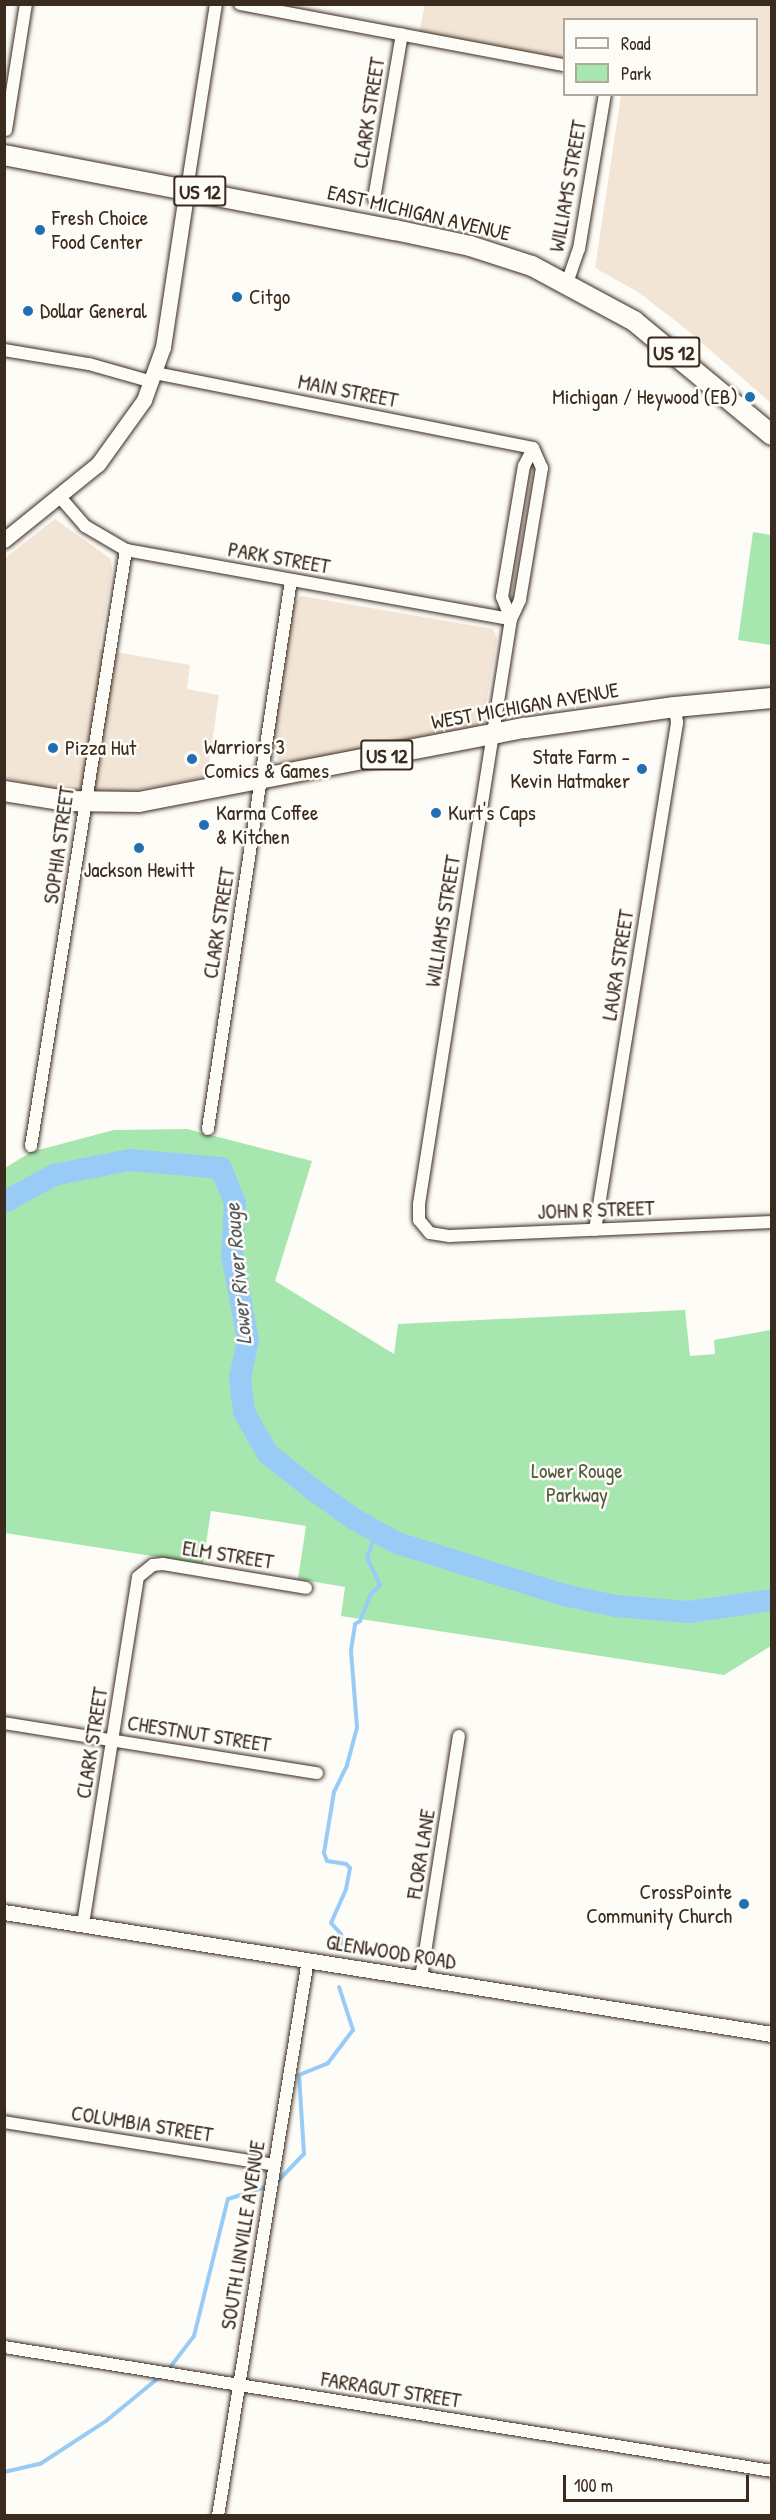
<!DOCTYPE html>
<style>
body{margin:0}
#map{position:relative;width:776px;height:2520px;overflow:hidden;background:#fdfcf7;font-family:"Patrick Hand",sans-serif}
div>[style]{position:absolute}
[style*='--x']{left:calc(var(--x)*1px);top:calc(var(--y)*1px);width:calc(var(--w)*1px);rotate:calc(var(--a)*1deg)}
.built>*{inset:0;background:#f2e5d6}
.green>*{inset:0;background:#a7e7af}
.stream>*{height:4px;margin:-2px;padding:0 2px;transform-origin:2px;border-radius:2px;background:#98ccf6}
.river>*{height:22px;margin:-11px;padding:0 11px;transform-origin:11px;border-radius:11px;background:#98ccf6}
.roads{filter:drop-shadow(0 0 2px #3b2a1e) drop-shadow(0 0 2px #3b2a1e)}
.minor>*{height:12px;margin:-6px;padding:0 6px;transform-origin:6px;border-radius:6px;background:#fdfcf7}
.tertiary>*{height:15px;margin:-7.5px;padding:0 7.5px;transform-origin:7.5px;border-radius:7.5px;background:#fdfcf7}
.primary>*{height:20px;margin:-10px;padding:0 10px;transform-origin:10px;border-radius:10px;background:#fdfcf7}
.dots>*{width:16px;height:16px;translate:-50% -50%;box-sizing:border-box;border:3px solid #fdfcf7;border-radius:50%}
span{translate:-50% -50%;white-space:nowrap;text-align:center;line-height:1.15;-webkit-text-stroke:5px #fdfcf7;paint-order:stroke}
.shield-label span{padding:2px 4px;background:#fdfcf7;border:2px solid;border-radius:4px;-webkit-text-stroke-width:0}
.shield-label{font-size:20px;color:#3b2a1e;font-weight:700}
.street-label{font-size:21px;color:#3b2a1e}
.poi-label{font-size:21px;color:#3b2a1e}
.left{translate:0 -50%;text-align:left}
.right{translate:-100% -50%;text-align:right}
.park-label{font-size:21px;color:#565942}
.water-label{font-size:22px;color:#575b5f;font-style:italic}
.frame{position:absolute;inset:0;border:6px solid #3b2a1e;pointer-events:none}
.legend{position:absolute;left:563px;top:18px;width:195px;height:78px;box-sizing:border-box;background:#fdfcf7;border:2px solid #afa8a0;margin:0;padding:8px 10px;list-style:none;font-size:18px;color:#3b2a1e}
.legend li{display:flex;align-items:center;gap:12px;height:30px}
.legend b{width:30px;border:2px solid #afa8a0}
.scale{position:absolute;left:563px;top:2475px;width:186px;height:27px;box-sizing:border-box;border:3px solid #3b2a1e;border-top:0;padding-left:8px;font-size:18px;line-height:21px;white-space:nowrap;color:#3b2a1e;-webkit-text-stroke:4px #fdfcf7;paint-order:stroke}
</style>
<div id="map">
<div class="built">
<div style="clip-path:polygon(425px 5px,771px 5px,771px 403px,686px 329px,638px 292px,595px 268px,621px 95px,756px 94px,756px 20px,564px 20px,564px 63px,419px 32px)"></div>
<div style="clip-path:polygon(55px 519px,111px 559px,112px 572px,99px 649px,190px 665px,187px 689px,219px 695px,207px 777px,114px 794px,65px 792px,5px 778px,4px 559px)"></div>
<div style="clip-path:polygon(301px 596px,493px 629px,497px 639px,483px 722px,473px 729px,300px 762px,279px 761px,271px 748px,290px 625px,295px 603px)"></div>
</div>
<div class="green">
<div style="clip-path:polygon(753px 532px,771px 535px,771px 645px,738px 640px)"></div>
<div style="clip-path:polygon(187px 1129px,312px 1161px,275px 1281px,394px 1354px,398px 1324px,685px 1310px,690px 1356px,715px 1354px,714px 1340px,771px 1330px,771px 1646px,724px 1675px,341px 1616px,345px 1587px,298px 1579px,306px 1526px,211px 1511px,203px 1564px,5px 1533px,5px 1168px,31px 1152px,114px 1130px)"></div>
</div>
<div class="stream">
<div style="--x:341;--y:1944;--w:10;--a:-90"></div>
<div style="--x:341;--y:1934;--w:15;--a:-132"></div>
<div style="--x:331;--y:1923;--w:37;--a:-66"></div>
<div style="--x:346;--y:1889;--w:21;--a:-79"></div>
<div style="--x:350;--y:1868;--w:6;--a:-135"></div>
<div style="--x:346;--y:1864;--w:19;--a:-171"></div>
<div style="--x:327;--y:1861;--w:9;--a:-111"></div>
<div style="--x:324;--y:1853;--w:62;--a:-80.7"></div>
<div style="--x:334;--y:1792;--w:30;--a:-64"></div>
<div style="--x:347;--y:1765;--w:39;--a:-75"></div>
<div style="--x:357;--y:1727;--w:77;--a:-94.5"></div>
<div style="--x:351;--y:1650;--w:26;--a:-81"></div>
<div style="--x:355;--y:1624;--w:6;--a:-31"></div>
<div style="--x:360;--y:1621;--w:29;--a:-68"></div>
<div style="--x:371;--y:1594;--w:13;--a:-45"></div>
<div style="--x:380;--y:1585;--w:31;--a:-115"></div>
<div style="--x:367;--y:1557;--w:27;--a:-68"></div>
<div style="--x:276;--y:2183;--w:40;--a:-46"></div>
<div style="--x:304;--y:2154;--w:79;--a:-93.6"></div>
<div style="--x:299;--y:2075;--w:31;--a:-22"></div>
<div style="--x:328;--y:2063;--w:41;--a:-52.9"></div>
<div style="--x:353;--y:2030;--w:45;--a:-108"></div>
<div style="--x:168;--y:2370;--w:43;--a:-52.6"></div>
<div style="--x:194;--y:2336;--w:141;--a:-76.1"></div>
<div style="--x:228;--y:2199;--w:43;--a:-17.6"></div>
<div style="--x:4;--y:2472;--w:37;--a:-13"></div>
<div style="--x:40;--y:2464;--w:79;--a:-33.1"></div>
<div style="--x:106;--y:2421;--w:72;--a:-39.4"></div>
</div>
<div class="river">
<div style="--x:4;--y:1202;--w:57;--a:-28.4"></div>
<div style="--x:54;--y:1175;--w:77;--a:-11.2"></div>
<div style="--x:130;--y:1160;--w:91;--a:5"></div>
<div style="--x:221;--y:1168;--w:37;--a:68"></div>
<div style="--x:235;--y:1202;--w:53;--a:93.2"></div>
<div style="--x:232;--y:1255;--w:86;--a:79.3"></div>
<div style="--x:248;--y:1340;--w:40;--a:102"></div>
<div style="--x:240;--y:1379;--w:33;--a:83"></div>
<div style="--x:244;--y:1412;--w:48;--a:60.3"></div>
<div style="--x:268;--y:1454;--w:60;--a:38.2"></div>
<div style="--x:315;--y:1491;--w:48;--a:35.7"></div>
<div style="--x:354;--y:1519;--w:49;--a:29.2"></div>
<div style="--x:397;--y:1543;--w:175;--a:17.3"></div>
<div style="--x:564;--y:1595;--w:53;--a:11.9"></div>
<div style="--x:616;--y:1606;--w:73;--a:4.7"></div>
<div style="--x:689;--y:1612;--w:84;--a:-8.2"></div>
</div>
<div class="roads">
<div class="minor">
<div style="--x:240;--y:4;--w:330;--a:10.7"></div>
<div style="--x:6;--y:130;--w:128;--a:-81"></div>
<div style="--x:187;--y:189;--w:187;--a:-81.1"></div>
<div style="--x:374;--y:199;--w:167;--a:-80.4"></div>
<div style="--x:567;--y:283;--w:36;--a:-71"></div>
<div style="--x:579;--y:249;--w:157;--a:-80.5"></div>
<div style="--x:4;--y:350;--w:86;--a:9.4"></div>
<div style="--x:89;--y:364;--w:66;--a:15.9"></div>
<div style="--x:155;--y:373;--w:385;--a:11.2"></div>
<div style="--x:533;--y:448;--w:22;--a:66"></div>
<div style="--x:542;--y:468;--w:134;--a:99.5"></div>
<div style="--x:520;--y:600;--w:21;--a:115"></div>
<div style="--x:511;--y:619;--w:592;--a:98.94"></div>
<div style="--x:419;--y:1204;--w:16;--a:90"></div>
<div style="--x:419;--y:1220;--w:17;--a:50"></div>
<div style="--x:430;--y:1233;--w:20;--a:9"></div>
<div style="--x:450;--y:1236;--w:322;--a:-2.5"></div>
<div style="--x:59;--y:496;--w:40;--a:49"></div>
<div style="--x:85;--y:526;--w:48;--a:30.3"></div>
<div style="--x:126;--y:550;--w:391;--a:10.2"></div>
<div style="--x:511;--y:619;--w:24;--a:-112"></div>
<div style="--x:502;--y:597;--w:133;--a:-80.5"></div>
<div style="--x:524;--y:466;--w:20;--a:-63"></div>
<div style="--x:208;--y:1129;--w:555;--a:-81.4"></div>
<div style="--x:31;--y:1146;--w:604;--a:-80.94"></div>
<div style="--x:595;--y:1230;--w:514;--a:-80.81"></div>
<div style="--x:677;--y:723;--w:16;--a:-97"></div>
<div style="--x:4;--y:1723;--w:317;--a:9.1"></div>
<div style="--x:83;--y:1924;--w:351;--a:-81"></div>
<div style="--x:138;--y:1577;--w:19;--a:-39"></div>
<div style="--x:153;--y:1565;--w:10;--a:-6"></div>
<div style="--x:163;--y:1564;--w:145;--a:9.5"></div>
<div style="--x:421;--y:1978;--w:245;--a:-81.1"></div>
<div style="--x:4;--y:2122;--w:273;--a:9"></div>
<div style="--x:4;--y:2347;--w:778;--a:9.17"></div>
<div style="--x:218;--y:2516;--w:563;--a:-80.81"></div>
</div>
<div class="tertiary">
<div style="--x:4;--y:540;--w:121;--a:-39"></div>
<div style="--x:98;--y:464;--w:79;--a:-54.3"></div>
<div style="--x:144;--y:400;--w:56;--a:-70.3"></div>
<div style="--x:163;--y:347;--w:160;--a:-81.4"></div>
<div style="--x:4;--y:1912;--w:778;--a:9.03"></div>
</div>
<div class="primary">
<div style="--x:4;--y:155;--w:398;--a:10.9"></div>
<div style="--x:395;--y:230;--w:77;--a:12"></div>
<div style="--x:470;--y:246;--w:65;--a:17.9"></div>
<div style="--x:532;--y:266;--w:116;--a:28.3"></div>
<div style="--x:634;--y:321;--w:179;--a:39.6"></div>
<div style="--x:4;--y:791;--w:64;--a:9"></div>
<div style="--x:67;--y:801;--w:72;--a:0.8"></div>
<div style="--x:139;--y:802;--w:393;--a:-10.9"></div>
<div style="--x:525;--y:728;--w:151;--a:-8"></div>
<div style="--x:675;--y:707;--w:97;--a:-5.3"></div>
</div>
</div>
<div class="dots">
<div style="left:40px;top:230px;background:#1f6fb2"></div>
<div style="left:237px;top:297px;background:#1f6fb2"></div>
<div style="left:28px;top:311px;background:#1f6fb2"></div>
<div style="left:750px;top:397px;background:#1f6fb2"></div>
<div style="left:53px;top:748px;background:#1f6fb2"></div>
<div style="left:192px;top:759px;background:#1f6fb2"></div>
<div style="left:642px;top:769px;background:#1f6fb2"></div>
<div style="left:436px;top:813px;background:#1f6fb2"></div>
<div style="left:204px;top:825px;background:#1f6fb2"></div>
<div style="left:139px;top:848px;background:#1f6fb2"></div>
<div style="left:744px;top:1904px;background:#1f6fb2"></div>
</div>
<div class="shield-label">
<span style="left:200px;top:191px">US 12</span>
<span style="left:674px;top:352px">US 12</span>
<span style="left:387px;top:755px">US 12</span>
</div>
<div class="street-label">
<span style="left:369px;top:113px;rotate:-81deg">CLARK STREET</span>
<span style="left:568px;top:186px;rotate:-80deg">WILLIAMS STREET</span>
<span style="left:419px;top:213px;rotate:13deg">EAST MICHIGAN AVENUE</span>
<span style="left:348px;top:391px;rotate:11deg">MAIN STREET</span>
<span style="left:279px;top:558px;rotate:10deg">PARK STREET</span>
<span style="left:525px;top:706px;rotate:-10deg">WEST MICHIGAN AVENUE</span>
<span style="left:59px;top:845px;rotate:-82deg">SOPHIA STREET</span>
<span style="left:443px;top:921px;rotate:-81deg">WILLIAMS STREET</span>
<span style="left:219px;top:923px;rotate:-81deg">CLARK STREET</span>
<span style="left:618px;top:965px;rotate:-81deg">LAURA STREET</span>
<span style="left:596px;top:1210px;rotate:-2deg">JOHN R STREET</span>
<span style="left:228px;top:1555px;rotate:9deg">ELM STREET</span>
<span style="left:199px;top:1734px;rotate:9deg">CHESTNUT STREET</span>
<span style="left:92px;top:1743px;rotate:-81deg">CLARK STREET</span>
<span style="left:421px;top:1854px;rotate:-81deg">FLORA LANE</span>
<span style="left:391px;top:1952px;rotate:9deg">GLENWOOD ROAD</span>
<span style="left:142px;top:2124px;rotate:9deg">COLUMBIA STREET</span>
<span style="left:243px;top:2235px;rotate:-81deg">SOUTH LINVILLE AVENUE</span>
<span style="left:391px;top:2390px;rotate:9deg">FARRAGUT STREET</span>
</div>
<div class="poi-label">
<span class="left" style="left:52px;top:230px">Fresh Choice<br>Food Center</span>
<span class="left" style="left:249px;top:297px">Citgo</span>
<span class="left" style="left:40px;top:311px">Dollar General</span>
<span class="right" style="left:738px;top:397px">Michigan / Heywood (EB)</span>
<span class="left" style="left:204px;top:759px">Warriors 3<br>Comics &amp; Games</span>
<span class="left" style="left:65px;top:748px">Pizza Hut</span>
<span class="right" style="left:630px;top:769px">State Farm -<br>Kevin Hatmaker</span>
<span class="left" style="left:216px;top:825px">Karma Coffee<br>&amp; Kitchen</span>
<span class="left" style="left:448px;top:813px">Kurt's Caps</span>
<span style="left:139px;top:870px">Jackson Hewitt</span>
<span class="right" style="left:732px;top:1904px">CrossPointe<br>Community Church</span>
</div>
<div class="park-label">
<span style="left:577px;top:1483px">Lower Rouge<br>Parkway</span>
</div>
<div class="water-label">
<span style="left:238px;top:1274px;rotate:-95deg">Lower River Rouge</span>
</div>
<div class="frame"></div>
<ul class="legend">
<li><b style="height:8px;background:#fdfcf7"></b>Road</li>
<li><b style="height:16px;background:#a7e7af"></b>Park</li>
</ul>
<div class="scale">100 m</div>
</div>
